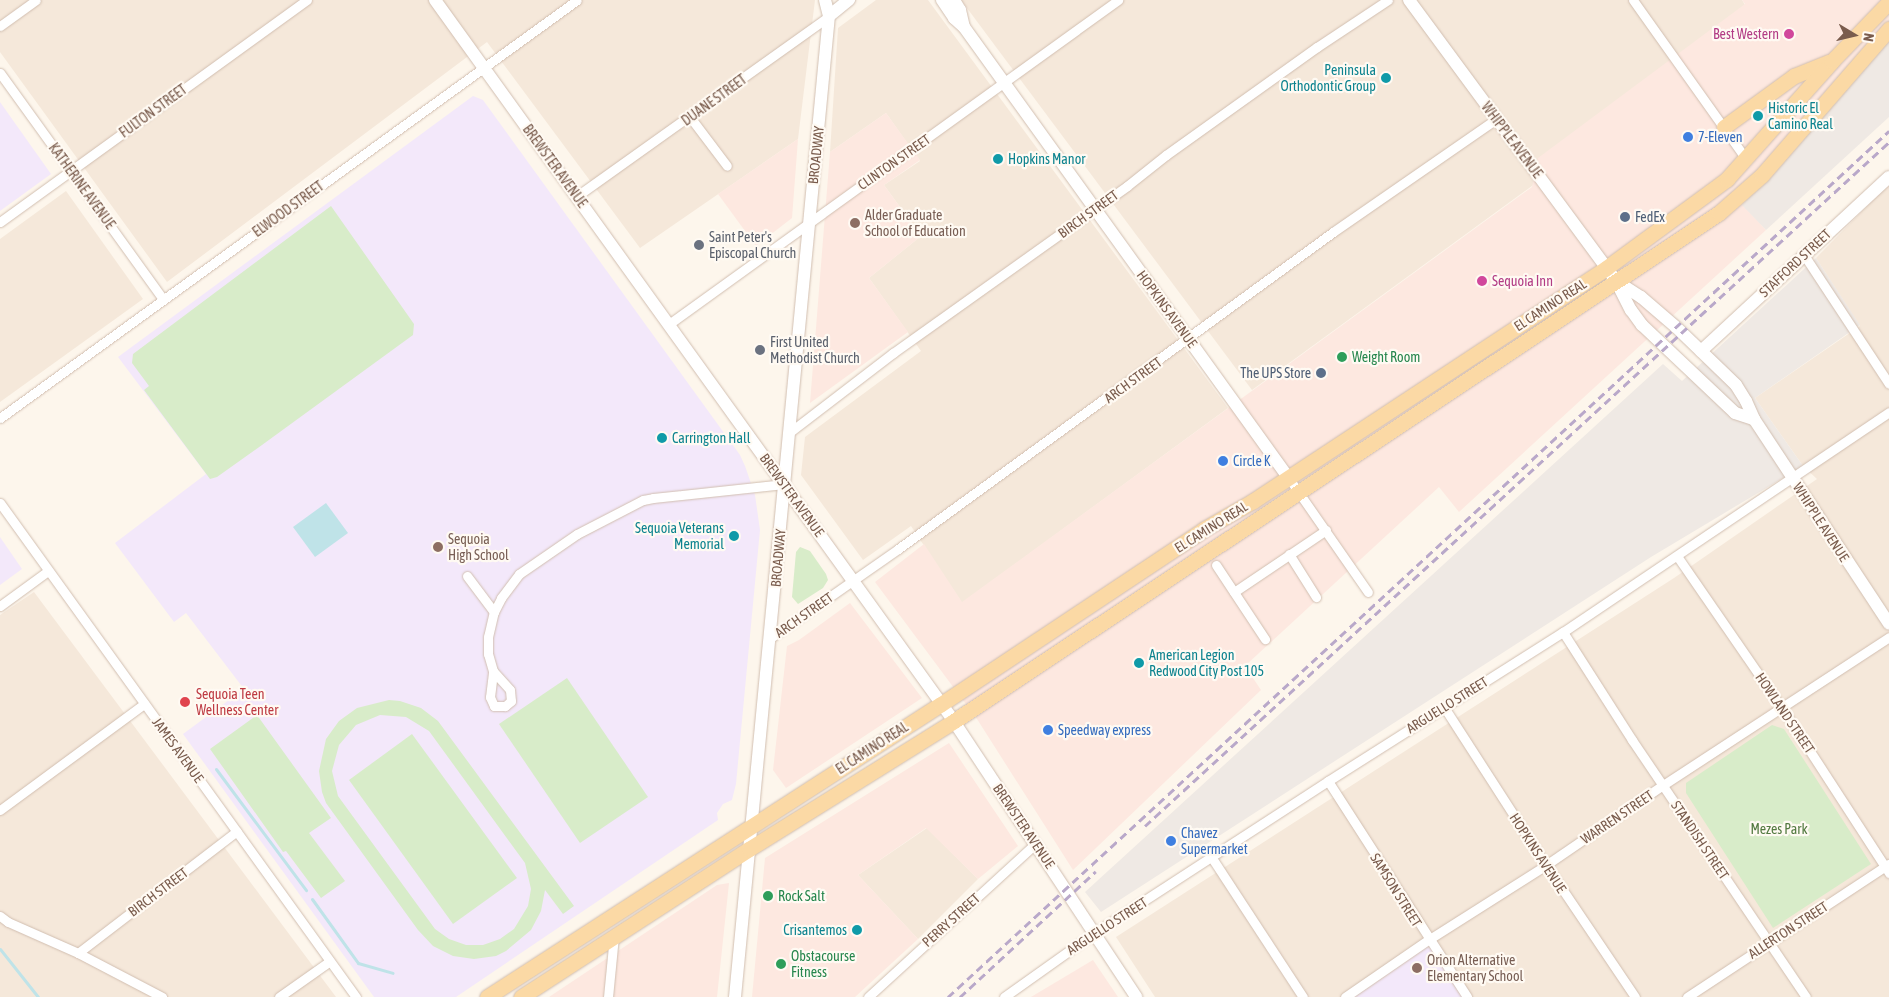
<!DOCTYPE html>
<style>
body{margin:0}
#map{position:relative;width:1889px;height:997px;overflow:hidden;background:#fdf6ec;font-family:"Asap Condensed",sans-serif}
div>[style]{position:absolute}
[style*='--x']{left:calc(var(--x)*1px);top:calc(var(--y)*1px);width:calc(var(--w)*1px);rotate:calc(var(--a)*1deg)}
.residential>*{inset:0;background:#f5e8da}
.commercial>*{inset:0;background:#fde8e0}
.industrial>*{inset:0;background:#efe9e4}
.education>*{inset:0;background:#f3e8fa}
.green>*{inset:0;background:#d8ecc9}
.water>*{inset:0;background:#bfe3e8}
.stream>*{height:3px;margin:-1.5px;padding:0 1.5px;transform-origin:1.5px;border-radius:1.5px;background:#bfe3e8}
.roads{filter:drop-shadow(0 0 1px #d1beb0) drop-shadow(0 0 1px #d1beb0)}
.street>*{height:9px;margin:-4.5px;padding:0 4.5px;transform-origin:4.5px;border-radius:4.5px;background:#fff}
.secondary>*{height:12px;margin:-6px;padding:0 6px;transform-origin:6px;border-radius:6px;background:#fff}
.primary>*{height:15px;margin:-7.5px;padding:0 7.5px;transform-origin:7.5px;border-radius:7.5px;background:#fbd9a5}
.rail>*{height:3px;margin-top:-1.5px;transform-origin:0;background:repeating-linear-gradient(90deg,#b9a8c9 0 8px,transparent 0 13px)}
.dots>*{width:14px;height:14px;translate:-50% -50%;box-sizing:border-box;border:2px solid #fffaf3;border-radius:50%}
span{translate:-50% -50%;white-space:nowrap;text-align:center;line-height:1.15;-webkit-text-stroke:4.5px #fffaf3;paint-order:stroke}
.hotel-label{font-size:14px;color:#b23c85}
.right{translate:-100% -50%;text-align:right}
.left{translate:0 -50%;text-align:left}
.culture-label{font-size:14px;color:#0d838f}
.street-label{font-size:14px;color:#7a5c4d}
.shop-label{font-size:14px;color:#366cbe}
.education-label{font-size:14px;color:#785e54}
.service-label{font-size:14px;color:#4e5e75}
.worship-label{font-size:14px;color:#5b616d}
.leisure-label{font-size:14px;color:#27864d}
.health-label{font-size:14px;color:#be3a42}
.park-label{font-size:14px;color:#537a41}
.north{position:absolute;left:1829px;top:10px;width:50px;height:50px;-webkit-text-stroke:4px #fffaf3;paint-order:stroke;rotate:99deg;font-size:14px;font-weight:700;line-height:20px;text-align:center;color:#7a5c4d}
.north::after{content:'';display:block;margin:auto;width:18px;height:22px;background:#7a5c4d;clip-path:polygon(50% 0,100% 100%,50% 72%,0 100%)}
</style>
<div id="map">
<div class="residential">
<div style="clip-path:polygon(0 0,815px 0,798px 139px,640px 248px,487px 42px,167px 282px,0 52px)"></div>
<div style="clip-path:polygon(876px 0,928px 0,1228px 408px,962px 603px,911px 526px,863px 560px,801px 475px,805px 437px,921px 351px,869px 278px,921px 236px,884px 185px,920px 161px,886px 113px,830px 152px,838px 28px)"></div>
<div style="clip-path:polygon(961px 0,1742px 0,1745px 5px,1532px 186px,1252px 390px)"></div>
<div style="clip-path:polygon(1889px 184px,1889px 997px,1155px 997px,1116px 937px,1674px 578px,1817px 479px,1803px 466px,1755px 398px,1860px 326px,1816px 258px)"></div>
<div style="clip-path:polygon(66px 191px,143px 299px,0 402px,0 239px)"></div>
<div style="clip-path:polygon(34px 592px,336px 997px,0 997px,0 615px)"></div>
<div style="clip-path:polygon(927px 828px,978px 879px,918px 939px,858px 875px)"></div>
</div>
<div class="commercial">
<div style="clip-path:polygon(1742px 0,1889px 0,1889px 37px,1742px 204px,1766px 230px,1459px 512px,1439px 487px,1245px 666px,1261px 690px,1073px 870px,977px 719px,875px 582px,924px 544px,962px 602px,1532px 187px,1538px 158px,1745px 4px)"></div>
<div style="clip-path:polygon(886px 113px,920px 160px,884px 185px,921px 236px,869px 278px,908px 332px,810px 403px,830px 152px)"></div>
<div style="clip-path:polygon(798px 139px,792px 218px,756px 246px,718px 194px)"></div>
<div style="clip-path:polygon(850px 603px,922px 698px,786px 788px,773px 770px,787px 646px,799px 640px)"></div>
<div style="clip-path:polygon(949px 743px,1018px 846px,978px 879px,926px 828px,858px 875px,918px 939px,855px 997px,752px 997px,765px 858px)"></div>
<div style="clip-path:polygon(729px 883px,717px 997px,549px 997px,717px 885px)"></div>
<div style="clip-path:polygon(1093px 960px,1118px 997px,1031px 997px)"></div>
</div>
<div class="industrial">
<div style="clip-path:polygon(1889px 37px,1889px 117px,1766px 230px,1742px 205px)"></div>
<div style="clip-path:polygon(1816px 258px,1860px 325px,1755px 398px,1803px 466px,1651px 557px,1101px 912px,1085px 892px,1663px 364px,1682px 381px)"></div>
</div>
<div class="education">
<div style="clip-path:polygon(473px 96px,483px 100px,740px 455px,745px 466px,755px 495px,760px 530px,736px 784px,732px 800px,723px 804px,717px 813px,718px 820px,456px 997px,374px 997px,183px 734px,244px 689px,186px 613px,174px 622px,115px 543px,206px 474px,118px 357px)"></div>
<div style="clip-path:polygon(0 102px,51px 174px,0 211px)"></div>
<div style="clip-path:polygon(0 537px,22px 569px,0 585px)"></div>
<div style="clip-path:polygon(1428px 940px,1467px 997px,1345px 997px)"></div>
</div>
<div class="green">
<div style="clip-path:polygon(331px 206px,414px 324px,413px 335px,262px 445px,217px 477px,210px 479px,144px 390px,149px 386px,132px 363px,133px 354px)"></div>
<div style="clip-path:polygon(800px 547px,810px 551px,826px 574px,828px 580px,823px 588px,798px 604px,792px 597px,796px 552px)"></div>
<div style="clip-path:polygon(567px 678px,648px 797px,580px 843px,499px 724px)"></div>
<div style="clip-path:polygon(evenodd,389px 700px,400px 701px,421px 708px,438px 721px,574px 906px,563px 914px,545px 890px,541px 911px,531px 930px,506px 951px,496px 956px,474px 959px,453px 956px,433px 946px,418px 930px,326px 803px,322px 792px,319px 771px,326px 739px,339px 721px,357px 708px,389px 700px,380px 715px,406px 717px,429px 731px,525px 863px,531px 889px,528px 906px,514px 929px,500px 939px,483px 945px,466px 945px,449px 939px,435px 929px,338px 796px,332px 771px,339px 745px,356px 725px,380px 715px)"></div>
<div style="clip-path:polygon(257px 715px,331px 818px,309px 833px,345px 881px,321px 898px,286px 851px,283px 852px,210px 749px)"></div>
<div style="clip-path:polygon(1772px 725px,1784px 729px,1871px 864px,1773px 928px,1686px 793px,1686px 783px)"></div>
<div style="clip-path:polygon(412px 734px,517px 878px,453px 924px,349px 780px)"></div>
</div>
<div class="water">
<div style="clip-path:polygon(326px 503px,348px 533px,315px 557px,293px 527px)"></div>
</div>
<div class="stream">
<div style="--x:216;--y:769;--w:151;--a:53.4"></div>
<div style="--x:312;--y:899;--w:79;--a:54.3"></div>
<div style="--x:358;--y:963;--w:36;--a:16"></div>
<div style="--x:0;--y:949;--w:61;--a:51.6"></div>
</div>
<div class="roads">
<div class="street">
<div style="--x:1633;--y:0;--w:195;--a:54.6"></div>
<div style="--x:0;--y:26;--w:44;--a:-35.8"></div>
<div style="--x:0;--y:73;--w:279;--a:54.2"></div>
<div style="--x:690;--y:117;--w:61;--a:52.9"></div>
<div style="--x:577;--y:196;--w:310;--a:-35.5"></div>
<div style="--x:0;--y:222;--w:379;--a:-35.9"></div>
<div style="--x:1804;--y:255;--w:154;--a:56.6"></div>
<div style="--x:669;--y:324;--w:554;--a:-35.81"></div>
<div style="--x:0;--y:418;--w:712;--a:-35.92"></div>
<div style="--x:790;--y:432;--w:130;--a:-37.5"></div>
<div style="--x:893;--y:353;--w:287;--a:-35.5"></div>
<div style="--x:1127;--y:186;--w:50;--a:-38.5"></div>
<div style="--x:1166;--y:155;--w:186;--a:-35.6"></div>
<div style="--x:1317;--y:47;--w:85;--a:-33.5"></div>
<div style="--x:1288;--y:477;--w:140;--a:55.2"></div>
<div style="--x:0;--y:503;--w:609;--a:54.22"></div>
<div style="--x:1289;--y:554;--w:51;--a:57.9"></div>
<div style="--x:1677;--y:556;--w:185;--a:55.4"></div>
<div style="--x:1782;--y:708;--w:197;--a:57"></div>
<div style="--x:1216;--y:565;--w:89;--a:56.5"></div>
<div style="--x:467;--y:576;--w:45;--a:53.1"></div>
<div style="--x:1234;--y:592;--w:111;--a:-34"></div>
<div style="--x:0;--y:606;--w:59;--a:-36.1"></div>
<div style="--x:1563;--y:632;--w:128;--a:57.4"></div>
<div style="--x:1632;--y:740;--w:310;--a:55.9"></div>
<div style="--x:769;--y:639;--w:157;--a:-34.9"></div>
<div style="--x:898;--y:549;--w:538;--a:-36.08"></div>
<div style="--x:1333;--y:232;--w:198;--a:-34.7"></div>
<div style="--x:493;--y:671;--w:25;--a:48"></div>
<div style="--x:510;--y:690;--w:11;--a:85"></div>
<div style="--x:511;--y:701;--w:8;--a:140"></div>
<div style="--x:505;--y:706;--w:11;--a:180"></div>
<div style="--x:494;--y:706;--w:10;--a:-114"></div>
<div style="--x:490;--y:697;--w:26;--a:-83"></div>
<div style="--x:493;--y:671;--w:18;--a:-106"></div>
<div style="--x:488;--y:654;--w:17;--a:-90"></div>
<div style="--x:488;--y:637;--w:26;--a:-77"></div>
<div style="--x:494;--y:612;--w:16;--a:-63"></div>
<div style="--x:501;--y:598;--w:30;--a:-53"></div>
<div style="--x:519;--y:574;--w:70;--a:-34.6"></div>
<div style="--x:577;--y:534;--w:74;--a:-27.3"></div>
<div style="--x:643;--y:500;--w:10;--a:-11"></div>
<div style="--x:653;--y:498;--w:132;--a:-6.1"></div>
<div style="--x:1444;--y:707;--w:188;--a:57.2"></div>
<div style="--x:1546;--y:865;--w:159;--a:56"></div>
<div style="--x:1328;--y:781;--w:257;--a:57.2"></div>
<div style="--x:0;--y:810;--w:179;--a:-36.4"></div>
<div style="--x:1212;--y:858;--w:166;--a:56.8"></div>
<div style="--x:0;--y:916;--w:10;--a:37"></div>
<div style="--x:8;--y:922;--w:77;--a:23.9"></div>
<div style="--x:78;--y:953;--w:95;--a:27.6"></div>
<div style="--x:78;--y:953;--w:200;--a:-37.5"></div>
<div style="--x:279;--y:997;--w:62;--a:-35.2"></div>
<div style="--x:608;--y:997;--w:61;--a:-84.4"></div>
<div style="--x:868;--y:997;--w:226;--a:-42.5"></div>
<div style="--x:1004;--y:997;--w:110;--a:-35.4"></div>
<div style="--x:1094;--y:933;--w:279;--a:-33"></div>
<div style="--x:1328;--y:781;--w:278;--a:-32.4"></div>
<div style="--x:1563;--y:632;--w:393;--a:-34"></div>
<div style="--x:1345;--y:997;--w:101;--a:-34.5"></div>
<div style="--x:1428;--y:940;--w:140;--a:-32.4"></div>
<div style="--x:1546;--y:865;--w:142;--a:-34.4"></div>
<div style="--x:1663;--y:785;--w:270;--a:-33.2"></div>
<div style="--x:1687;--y:997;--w:242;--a:-33.4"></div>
</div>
<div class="secondary">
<div style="--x:435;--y:0;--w:883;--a:54.26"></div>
<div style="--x:951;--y:717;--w:336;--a:56.5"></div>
<div style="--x:942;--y:0;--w:22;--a:56"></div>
<div style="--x:954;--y:18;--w:13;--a:42"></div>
<div style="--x:964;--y:27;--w:555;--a:54.25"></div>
<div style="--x:954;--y:0;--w:12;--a:59"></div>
<div style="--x:960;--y:10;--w:17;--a:77"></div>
<div style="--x:1409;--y:0;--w:349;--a:53.6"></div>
<div style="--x:1616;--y:281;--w:33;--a:63"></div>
<div style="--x:1631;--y:310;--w:19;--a:54"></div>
<div style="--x:1642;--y:325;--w:128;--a:43.4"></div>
<div style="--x:1735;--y:413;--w:20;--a:18"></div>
<div style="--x:829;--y:16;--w:26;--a:-39"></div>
<div style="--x:1616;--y:281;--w:30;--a:33"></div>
<div style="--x:1641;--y:297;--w:46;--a:40.6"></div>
<div style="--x:1676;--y:327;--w:83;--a:44"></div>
<div style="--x:1736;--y:385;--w:19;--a:58"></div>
<div style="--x:1746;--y:401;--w:20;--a:66"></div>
<div style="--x:1754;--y:419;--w:245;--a:56.6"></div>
<div style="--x:1701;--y:351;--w:256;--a:-42.8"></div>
<div style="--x:735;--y:997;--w:985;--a:-84.53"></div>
<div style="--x:829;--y:16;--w:16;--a:-104"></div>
</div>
<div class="primary">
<div style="--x:1724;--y:127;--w:87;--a:-36.1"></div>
<div style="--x:1794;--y:76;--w:38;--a:-22"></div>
<div style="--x:487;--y:997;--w:540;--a:-32.84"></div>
<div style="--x:941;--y:704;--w:316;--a:-33.6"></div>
<div style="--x:1204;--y:529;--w:56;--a:-29.7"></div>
<div style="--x:1253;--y:501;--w:423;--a:-33.4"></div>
<div style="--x:1606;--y:268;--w:150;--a:-36.3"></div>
<div style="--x:1727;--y:179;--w:158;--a:-48.3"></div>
<div style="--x:1832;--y:61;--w:82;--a:-46"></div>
<div style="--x:521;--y:997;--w:272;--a:-33"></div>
<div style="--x:749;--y:849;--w:242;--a:-32"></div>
<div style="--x:954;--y:721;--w:918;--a:-33.59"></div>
<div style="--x:1719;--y:213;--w:57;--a:-41.5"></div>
<div style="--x:1762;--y:175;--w:194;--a:-49"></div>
</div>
</div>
<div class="rail">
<div style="--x:1145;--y:826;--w:1011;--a:-42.59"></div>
<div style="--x:948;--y:997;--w:1279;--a:-42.62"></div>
<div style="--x:960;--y:997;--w:185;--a:-42.8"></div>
</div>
<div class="dots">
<div style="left:1789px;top:34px;background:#d1479c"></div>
<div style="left:1386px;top:78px;background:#0f9aa8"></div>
<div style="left:1758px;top:116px;background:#0f9aa8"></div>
<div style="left:1688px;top:137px;background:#3f7fe0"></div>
<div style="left:998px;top:159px;background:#0f9aa8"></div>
<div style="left:1625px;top:217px;background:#5c6f8a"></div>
<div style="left:855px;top:223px;background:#8d6e63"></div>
<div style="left:699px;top:245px;background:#6b7280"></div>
<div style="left:1482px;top:281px;background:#d1479c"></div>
<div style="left:760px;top:350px;background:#6b7280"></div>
<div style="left:1342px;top:357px;background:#2e9e5b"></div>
<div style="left:1321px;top:373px;background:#5c6f8a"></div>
<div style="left:662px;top:438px;background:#0f9aa8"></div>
<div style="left:1223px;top:461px;background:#3f7fe0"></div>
<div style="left:734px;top:536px;background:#0f9aa8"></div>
<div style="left:438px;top:547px;background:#8d6e63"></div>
<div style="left:1139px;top:663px;background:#0f9aa8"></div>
<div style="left:185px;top:702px;background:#e0444e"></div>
<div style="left:1048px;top:730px;background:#3f7fe0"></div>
<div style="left:1171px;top:841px;background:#3f7fe0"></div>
<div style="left:768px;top:896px;background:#2e9e5b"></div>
<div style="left:857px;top:930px;background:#0f9aa8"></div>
<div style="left:781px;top:964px;background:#2e9e5b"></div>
<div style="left:1417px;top:968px;background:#8d6e63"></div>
</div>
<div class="hotel-label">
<span class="right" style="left:1779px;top:34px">Best Western</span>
<span class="left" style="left:1492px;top:281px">Sequoia Inn</span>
</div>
<div class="culture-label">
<span class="right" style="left:1376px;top:78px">Peninsula<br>Orthodontic Group</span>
<span class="left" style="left:1768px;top:116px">Historic El<br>Camino Real</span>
<span class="left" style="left:1008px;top:159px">Hopkins Manor</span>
<span class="left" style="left:672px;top:438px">Carrington Hall</span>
<span class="right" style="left:724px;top:536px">Sequoia Veterans<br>Memorial</span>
<span class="left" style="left:1149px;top:663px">American Legion<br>Redwood City Post 105</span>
<span class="right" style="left:847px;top:930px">Crisantemos</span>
</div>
<div class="street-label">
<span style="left:714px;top:100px;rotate:-36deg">DUANE STREET</span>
<span style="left:153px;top:111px;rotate:-36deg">FULTON STREET</span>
<span style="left:1512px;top:140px;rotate:53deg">WHIPPLE AVENUE</span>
<span style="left:816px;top:155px;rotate:-84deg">BROADWAY</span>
<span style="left:894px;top:162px;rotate:-35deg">CLINTON STREET</span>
<span style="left:555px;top:166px;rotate:54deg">BREWSTER AVENUE</span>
<span style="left:82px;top:186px;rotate:54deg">KATHERINE AVENUE</span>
<span style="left:288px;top:209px;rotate:-36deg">ELWOOD STREET</span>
<span style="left:1088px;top:214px;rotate:-36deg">BIRCH STREET</span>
<span style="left:1795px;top:263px;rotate:-43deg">STAFFORD STREET</span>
<span style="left:1550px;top:305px;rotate:-33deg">EL CAMINO REAL</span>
<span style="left:1167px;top:309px;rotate:54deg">HOPKINS AVENUE</span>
<span style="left:1133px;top:380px;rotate:-36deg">ARCH STREET</span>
<span style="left:792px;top:495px;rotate:54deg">BREWSTER AVENUE</span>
<span style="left:1821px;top:522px;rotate:57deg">WHIPPLE AVENUE</span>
<span style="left:1211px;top:527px;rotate:-32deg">EL CAMINO REAL</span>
<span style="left:778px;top:558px;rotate:-85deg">BROADWAY</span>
<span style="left:804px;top:615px;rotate:-35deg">ARCH STREET</span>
<span style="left:1447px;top:705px;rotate:-32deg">ARGUELLO STREET</span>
<span style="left:1785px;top:713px;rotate:56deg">HOWLAND STREET</span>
<span style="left:872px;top:748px;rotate:-33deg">EL CAMINO REAL</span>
<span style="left:178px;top:750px;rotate:54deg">JAMES AVENUE</span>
<span style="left:1617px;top:817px;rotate:-34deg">WARREN STREET</span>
<span style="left:1024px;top:826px;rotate:56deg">BREWSTER AVENUE</span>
<span style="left:1700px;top:840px;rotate:56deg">STANDISH STREET</span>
<span style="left:1538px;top:853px;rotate:57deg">HOPKINS AVENUE</span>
<span style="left:1396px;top:890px;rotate:58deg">SAMSON STREET</span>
<span style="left:158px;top:892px;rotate:-37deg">BIRCH STREET</span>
<span style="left:951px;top:920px;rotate:-42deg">PERRY STREET</span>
<span style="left:1107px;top:926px;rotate:-33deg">ARGUELLO STREET</span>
<span style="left:1788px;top:930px;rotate:-33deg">ALLERTON STREET</span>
</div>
<div class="shop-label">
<span class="left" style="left:1698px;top:137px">7-Eleven</span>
<span class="left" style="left:1233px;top:461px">Circle K</span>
<span class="left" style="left:1058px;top:730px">Speedway express</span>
<span class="left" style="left:1181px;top:841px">Chavez<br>Supermarket</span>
</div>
<div class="education-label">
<span class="left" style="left:865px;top:223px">Alder Graduate<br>School of Education</span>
<span class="left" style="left:448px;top:547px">Sequoia<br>High School</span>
<span class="left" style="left:1427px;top:968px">Orion Alternative<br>Elementary School</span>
</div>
<div class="service-label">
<span class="left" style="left:1635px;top:217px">FedEx</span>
<span class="right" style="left:1311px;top:373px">The UPS Store</span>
</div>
<div class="worship-label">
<span class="left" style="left:709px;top:245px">Saint Peter's<br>Episcopal Church</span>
<span class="left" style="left:770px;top:350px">First United<br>Methodist Church</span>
</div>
<div class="leisure-label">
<span class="left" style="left:1352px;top:357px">Weight Room</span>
<span class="left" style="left:778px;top:896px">Rock Salt</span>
<span class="left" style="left:791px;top:964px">Obstacourse<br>Fitness</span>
</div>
<div class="health-label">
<span class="left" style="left:196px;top:702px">Sequoia Teen<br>Wellness Center</span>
</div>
<div class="park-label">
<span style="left:1779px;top:829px">Mezes Park</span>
</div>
<div class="north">N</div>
</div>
